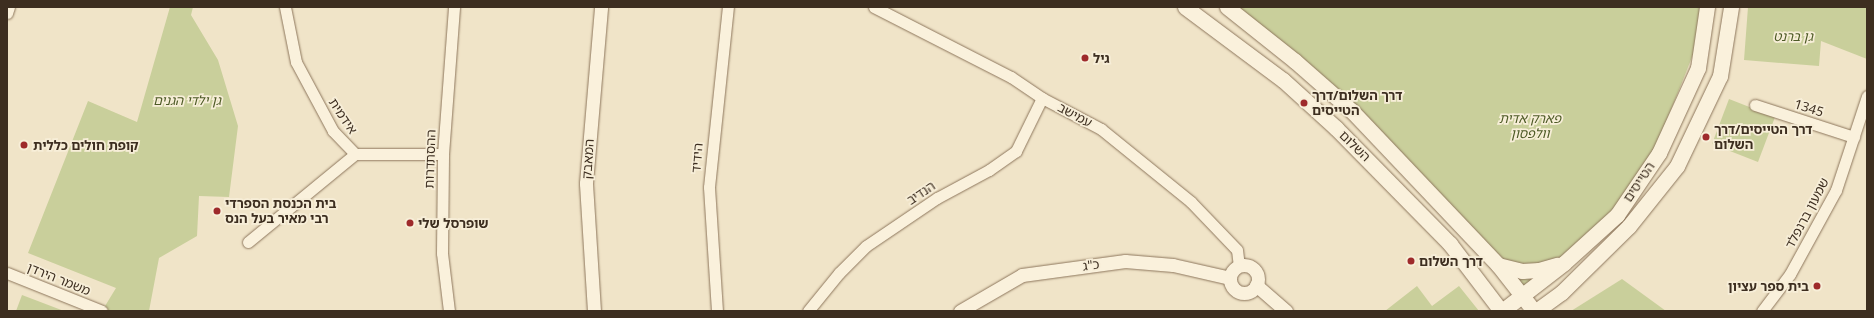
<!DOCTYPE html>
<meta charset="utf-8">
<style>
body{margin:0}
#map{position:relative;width:1874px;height:318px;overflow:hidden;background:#f0e4c8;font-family:Georgia,"Noto Sans Hebrew",serif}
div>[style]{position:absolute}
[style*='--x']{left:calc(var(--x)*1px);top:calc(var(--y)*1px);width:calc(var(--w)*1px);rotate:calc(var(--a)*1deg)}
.green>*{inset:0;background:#c9cf9b}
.roads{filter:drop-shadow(0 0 1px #8d765c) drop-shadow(0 0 1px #8d765c)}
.minor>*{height:11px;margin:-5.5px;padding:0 5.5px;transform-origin:5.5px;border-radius:5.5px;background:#faf1dc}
.tertiary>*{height:13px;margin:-6.5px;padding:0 6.5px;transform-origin:6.5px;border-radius:6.5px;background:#faf1dc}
.tertiary>.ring{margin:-6.5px;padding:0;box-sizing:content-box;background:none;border:13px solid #faf1dc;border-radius:50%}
.secondary>*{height:15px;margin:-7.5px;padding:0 7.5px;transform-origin:7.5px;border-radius:7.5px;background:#faf1dc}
.dots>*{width:11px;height:11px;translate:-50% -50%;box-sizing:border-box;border:2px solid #f7eed8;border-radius:50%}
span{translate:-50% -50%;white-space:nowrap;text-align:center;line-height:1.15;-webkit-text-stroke:3.5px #f7eed8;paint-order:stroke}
.park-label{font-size:13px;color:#4d5a26;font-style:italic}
.poi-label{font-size:13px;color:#3d2e20;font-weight:700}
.left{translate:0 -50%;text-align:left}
.right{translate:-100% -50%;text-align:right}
.street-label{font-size:13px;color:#3d2e20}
.frame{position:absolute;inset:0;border:8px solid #3d2e20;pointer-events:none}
</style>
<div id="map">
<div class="green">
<div style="clip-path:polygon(170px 7px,193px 7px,191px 15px,218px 60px,238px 126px,229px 197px,199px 196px,197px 236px,159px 258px,149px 311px,102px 311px,116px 288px,28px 253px,88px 101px,137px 122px)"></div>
<div style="clip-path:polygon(1227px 7px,1700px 7px,1696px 47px,1675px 100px,1653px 153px,1617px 215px,1523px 296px,1410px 172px)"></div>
<div style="clip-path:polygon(1748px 7px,1867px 7px,1867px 59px,1821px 41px,1819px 66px,1744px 60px)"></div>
<div style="clip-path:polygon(1729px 99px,1775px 117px,1758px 162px,1712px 144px)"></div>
<div style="clip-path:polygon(1622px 279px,1666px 311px,1571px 311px)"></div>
<div style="clip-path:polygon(1417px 286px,1432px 306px,1459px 286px,1479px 311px,1385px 311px)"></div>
<div style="clip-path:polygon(22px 295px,64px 311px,16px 311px)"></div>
</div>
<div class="roads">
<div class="minor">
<div style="--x:285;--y:7;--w:56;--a:78.7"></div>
<div style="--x:296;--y:62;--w:78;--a:61.8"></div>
<div style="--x:333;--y:131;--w:32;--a:46"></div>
<div style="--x:355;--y:154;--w:88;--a:0"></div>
<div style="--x:874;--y:7;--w:154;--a:27.1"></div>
<div style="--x:1011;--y:77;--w:37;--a:34"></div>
<div style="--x:1042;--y:98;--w:67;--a:27.7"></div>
<div style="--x:1101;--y:129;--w:116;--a:39"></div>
<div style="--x:1191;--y:202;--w:66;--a:46.2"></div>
<div style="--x:1237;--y:250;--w:16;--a:83"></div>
<div style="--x:7;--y:13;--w:6;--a:-72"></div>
<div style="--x:1755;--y:105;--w:104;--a:17.9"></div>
<div style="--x:248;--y:242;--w:139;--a:-39.4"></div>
<div style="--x:7;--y:273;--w:102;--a:21.8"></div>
<div style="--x:449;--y:311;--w:58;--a:-96.9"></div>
<div style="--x:442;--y:253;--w:99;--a:-89.4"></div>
<div style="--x:443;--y:154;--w:147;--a:-85.7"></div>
<div style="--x:717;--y:311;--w:124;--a:-93.7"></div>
<div style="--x:709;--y:187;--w:181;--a:-84"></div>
<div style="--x:808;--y:311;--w:49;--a:-50.8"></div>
<div style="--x:839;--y:273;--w:38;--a:-45"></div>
<div style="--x:866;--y:246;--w:86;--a:-34.1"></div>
<div style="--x:937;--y:198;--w:59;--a:-28.3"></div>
<div style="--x:989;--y:170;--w:33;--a:-35"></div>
<div style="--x:1016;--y:151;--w:59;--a:-63.9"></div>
<div style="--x:1762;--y:311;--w:46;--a:-52.9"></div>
<div style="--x:1790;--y:274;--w:96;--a:-61.3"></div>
<div style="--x:1836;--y:190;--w:99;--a:-71.7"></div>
</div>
<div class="tertiary">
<div class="ring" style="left:1230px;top:265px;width:15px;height:15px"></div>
<div style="--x:1256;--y:285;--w:40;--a:41"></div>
<div style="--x:594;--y:311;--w:128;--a:-93.6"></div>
<div style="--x:586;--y:183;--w:177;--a:-85.1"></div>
<div style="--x:960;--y:311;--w:72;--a:-30.1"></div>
<div style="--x:1022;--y:275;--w:104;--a:-7.7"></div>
<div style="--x:1125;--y:261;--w:48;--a:4.8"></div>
<div style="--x:1173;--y:265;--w:58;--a:12.8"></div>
</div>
<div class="secondary">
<div style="--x:1185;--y:7;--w:122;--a:36.7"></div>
<div style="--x:1283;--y:80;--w:72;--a:42.2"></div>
<div style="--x:1336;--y:128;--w:163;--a:45.5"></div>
<div style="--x:1450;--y:244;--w:84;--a:52.7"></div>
<div style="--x:1227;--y:7;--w:87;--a:38.5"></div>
<div style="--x:1295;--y:61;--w:76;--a:41.3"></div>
<div style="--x:1352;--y:111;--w:212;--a:46.5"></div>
<div style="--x:1498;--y:265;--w:58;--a:52"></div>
<div style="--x:1498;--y:265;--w:25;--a:14"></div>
<div style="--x:1522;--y:271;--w:17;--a:-3"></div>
<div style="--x:1539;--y:270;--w:19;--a:-16"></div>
<div style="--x:1502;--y:311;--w:78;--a:-37.7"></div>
<div style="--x:1564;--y:263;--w:72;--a:-42.2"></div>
<div style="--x:1617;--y:215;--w:75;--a:-55.9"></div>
<div style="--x:1659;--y:153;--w:94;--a:-65.4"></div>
<div style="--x:1698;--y:68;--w:62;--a:-81.6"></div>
<div style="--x:1536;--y:311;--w:31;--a:-36"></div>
<div style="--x:1561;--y:293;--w:95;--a:-44.6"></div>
<div style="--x:1629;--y:226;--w:77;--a:-51.3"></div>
<div style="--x:1677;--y:166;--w:100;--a:-64.5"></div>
<div style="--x:1720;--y:76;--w:70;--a:-80.9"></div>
</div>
</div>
<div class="dots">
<div style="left:1085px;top:58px;background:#9e2a2b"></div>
<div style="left:1304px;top:103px;background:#9e2a2b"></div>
<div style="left:1706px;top:137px;background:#9e2a2b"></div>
<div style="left:24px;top:145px;background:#9e2a2b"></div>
<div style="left:217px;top:211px;background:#9e2a2b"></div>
<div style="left:410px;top:223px;background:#9e2a2b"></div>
<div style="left:1411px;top:261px;background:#9e2a2b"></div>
<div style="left:1817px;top:286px;background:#9e2a2b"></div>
</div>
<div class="park-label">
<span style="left:1793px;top:36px">גן ברנט</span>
<span style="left:187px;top:100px">גן ילדי הגנים</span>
<span style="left:1530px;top:126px">פארק אדית<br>וולפסון</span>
</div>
<div class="poi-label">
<span class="left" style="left:1093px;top:58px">גיל</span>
<span class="left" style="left:1312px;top:103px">דרך השלום/דרך<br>הטייסים</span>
<span class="left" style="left:1714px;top:137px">דרך הטייסים/דרך<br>השלום</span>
<span class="left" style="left:33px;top:145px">קופת חולים כללית</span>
<span class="left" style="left:225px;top:211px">בית הכנסת הספרדי<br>רבי מאיר בעל הנס</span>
<span class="left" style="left:418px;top:223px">שופרסל שלי</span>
<span class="left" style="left:1419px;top:261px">דרך השלום</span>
<span class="right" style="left:1809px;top:286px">בית ספר עציון</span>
</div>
<div class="street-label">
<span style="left:1809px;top:108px;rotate:18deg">1345</span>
<span style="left:1075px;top:115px;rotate:28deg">עמישב</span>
<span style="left:343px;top:116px;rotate:56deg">אידמית</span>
<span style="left:1355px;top:146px;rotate:44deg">השלום</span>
<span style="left:697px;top:158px;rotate:-85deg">הידיד</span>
<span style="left:430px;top:159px;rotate:-88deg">ההסתדרות</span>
<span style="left:588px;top:159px;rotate:-86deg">המאבק</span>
<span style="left:1639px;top:182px;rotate:-56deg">הטייסים</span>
<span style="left:921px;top:193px;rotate:-34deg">הנדיב</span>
<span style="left:1807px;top:213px;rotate:-62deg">שמעון ברנפלד</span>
<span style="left:1091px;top:265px;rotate:-8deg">כ"ג</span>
<span style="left:59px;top:279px;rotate:22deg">משמר הירדן</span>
</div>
<div class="frame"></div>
</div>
